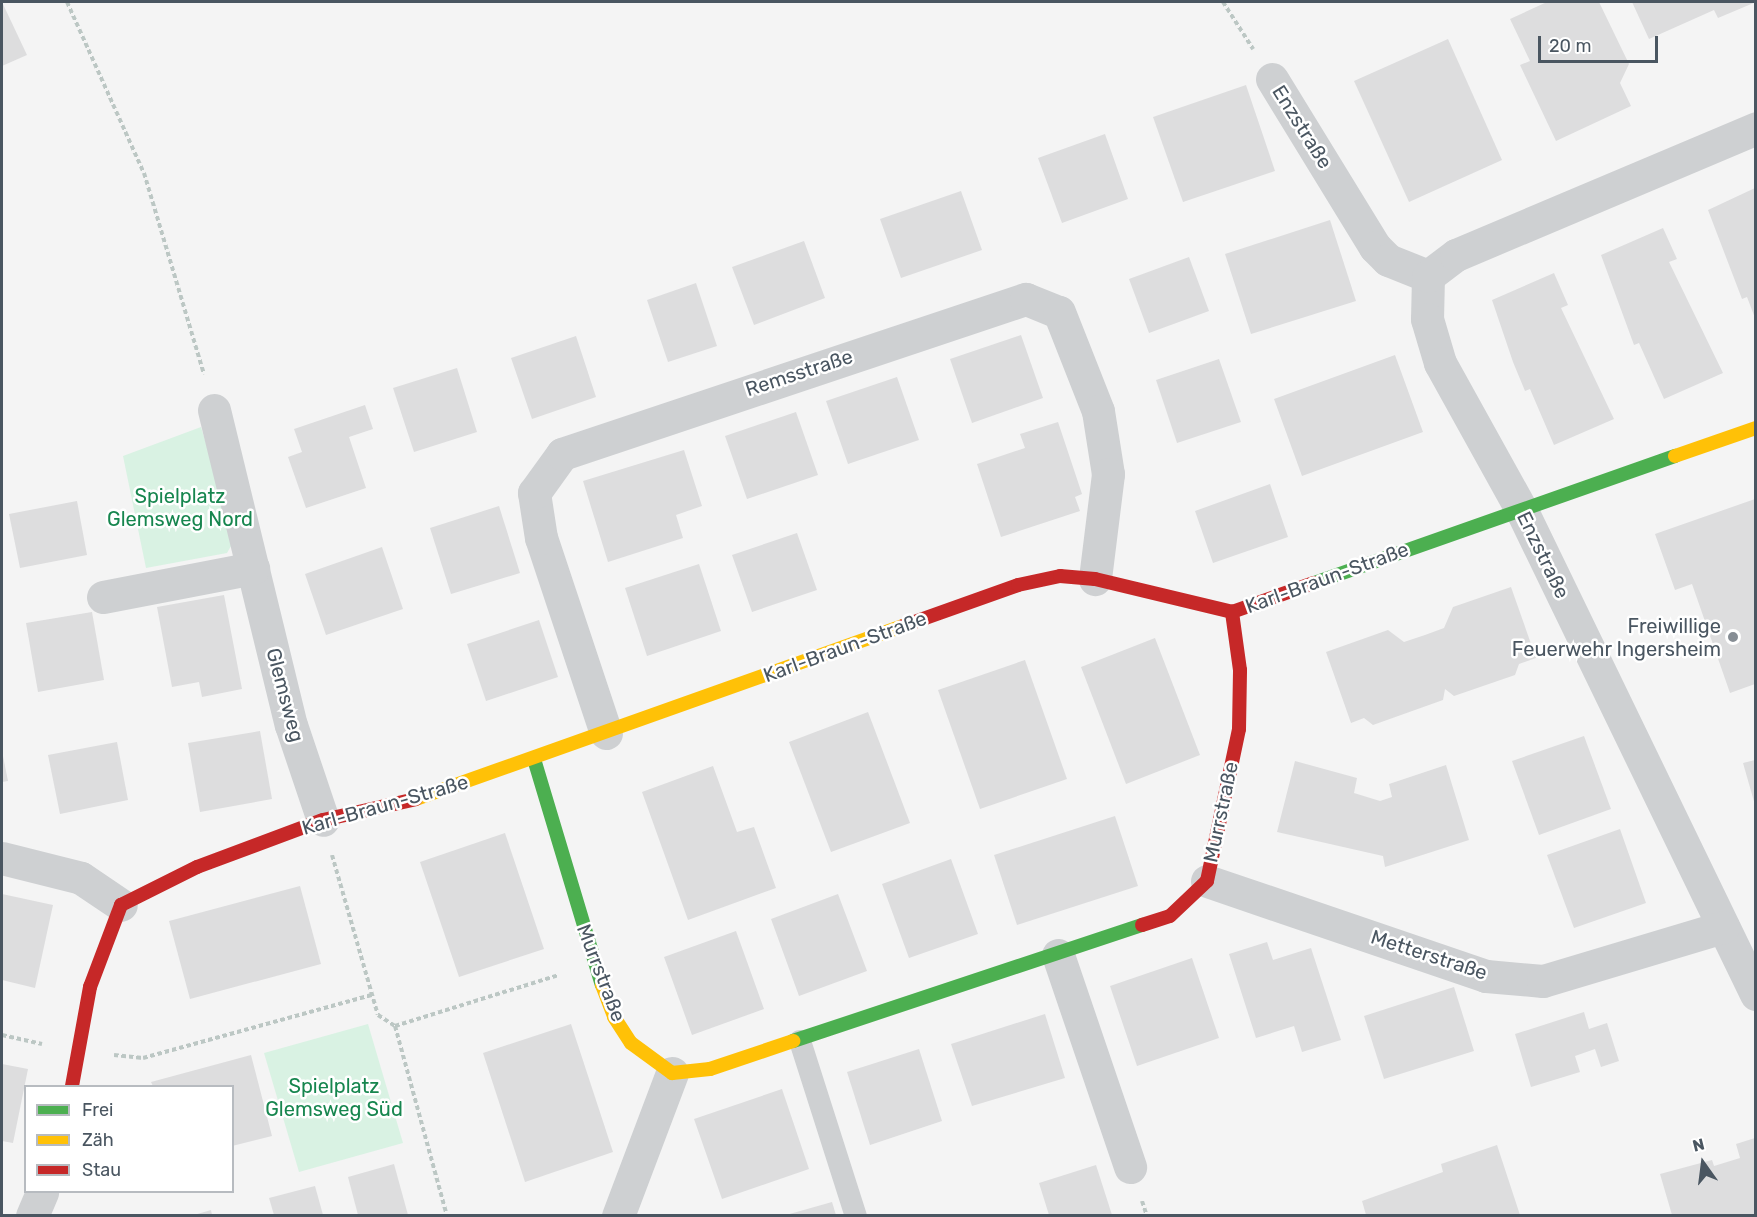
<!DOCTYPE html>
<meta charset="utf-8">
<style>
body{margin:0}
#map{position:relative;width:1757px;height:1217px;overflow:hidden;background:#f4f4f4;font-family:Rubik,sans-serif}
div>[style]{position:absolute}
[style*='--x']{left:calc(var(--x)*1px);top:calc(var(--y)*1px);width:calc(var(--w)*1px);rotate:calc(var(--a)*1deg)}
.green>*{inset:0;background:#d9f2e3}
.building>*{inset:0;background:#ddddde}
.path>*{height:4px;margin-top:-2px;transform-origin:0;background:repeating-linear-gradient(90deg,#bcc7c4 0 4.5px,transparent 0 7.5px)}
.lane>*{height:22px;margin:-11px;padding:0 11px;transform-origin:11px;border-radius:11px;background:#ced0d2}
.street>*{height:33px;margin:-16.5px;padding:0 16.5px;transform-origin:16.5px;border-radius:16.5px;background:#ced0d2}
.fast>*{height:14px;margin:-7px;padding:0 7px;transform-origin:7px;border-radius:7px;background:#4caf50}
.slow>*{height:14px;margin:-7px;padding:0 7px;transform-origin:7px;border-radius:7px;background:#ffc107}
.jam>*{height:14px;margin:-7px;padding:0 7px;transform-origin:7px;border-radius:7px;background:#c62828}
.dots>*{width:16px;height:16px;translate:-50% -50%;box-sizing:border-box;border:3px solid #fff;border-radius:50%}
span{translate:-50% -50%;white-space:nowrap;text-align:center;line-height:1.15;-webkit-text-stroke:5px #fff;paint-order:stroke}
.street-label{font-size:20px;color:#4a5661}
.park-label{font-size:20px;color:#17864f}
.poi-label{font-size:20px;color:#4a5661}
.right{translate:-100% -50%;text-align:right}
.frame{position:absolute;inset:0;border:3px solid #4a5661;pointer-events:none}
.legend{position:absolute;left:24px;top:1085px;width:210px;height:108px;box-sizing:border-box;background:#fff;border:2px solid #b7bbc0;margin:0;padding:8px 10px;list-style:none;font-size:18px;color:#4a5661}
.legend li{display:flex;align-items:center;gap:12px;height:30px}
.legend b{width:30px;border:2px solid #b7bbc0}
.north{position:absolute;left:1673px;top:1133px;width:60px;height:60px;-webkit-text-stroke:4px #fff;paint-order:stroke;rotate:346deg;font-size:16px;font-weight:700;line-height:24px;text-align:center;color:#4a5661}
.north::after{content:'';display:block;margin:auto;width:21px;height:27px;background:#4a5661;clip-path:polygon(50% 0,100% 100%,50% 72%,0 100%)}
.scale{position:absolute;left:1538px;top:36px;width:120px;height:27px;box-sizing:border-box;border:3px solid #4a5661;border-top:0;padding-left:8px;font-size:18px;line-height:21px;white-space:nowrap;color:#4a5661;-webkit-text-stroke:4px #fff;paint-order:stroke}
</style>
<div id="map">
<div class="green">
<div style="clip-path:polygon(201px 427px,235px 539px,227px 553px,146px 568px,123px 456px)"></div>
<div style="clip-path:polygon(368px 1024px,403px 1143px,299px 1172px,264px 1053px)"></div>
</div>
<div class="building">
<div style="clip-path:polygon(2px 2px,27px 55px,2px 66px)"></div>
<div style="clip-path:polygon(1547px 2px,1599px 2px,1629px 64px,1620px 83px,1631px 106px,1556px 141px,1520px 65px,1530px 61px,1510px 19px)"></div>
<div style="clip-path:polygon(1632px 2px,1756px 2px,1718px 18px,1714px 10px,1649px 39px)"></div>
<div style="clip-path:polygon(1448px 39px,1502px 160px,1409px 202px,1354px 81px)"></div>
<div style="clip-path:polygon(1246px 85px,1275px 171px,1183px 202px,1153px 117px)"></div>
<div style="clip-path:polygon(1105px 134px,1128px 199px,1062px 223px,1038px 158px)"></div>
<div style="clip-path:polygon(1755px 188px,1755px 318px,1747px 297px,1742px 299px,1708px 210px)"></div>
<div style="clip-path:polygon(961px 191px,982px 250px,901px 278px,880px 219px)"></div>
<div style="clip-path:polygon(1330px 220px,1356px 301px,1251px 334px,1225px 254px)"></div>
<div style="clip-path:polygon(1663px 228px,1677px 259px,1669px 262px,1723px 373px,1664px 399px,1639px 343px,1634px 345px,1601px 255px)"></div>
<div style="clip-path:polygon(804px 241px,825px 298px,754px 325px,732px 267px)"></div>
<div style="clip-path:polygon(1189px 257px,1209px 311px,1149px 333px,1129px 279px)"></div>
<div style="clip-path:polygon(1554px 273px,1568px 305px,1561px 308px,1614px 419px,1554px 445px,1530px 389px,1525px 391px,1513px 362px,1492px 300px)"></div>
<div style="clip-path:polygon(696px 283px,717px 346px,668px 362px,647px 300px)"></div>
<div style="clip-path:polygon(1021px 335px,1043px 398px,972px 423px,950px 359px)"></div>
<div style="clip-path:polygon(576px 336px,596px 397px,532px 419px,511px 358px)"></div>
<div style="clip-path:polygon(1395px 355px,1423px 432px,1302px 476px,1274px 399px)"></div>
<div style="clip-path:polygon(1219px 359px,1241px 422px,1177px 443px,1156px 380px)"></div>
<div style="clip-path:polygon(457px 368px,477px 432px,414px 452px,393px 388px)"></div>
<div style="clip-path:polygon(897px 377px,919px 440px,848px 464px,826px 401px)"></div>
<div style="clip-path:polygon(365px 405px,373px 429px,349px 437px,366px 488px,306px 508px,288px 457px,302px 452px,294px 429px)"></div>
<div style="clip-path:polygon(796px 412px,818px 475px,747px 499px,725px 436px)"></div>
<div style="clip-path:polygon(1058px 422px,1082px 494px,1075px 497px,1080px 511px,1001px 537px,977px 464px,1025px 448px,1020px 434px)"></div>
<div style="clip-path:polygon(684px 450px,702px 506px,676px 515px,683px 538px,608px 562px,583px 481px)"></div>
<div style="clip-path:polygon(1270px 484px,1288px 537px,1213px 563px,1195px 511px)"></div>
<div style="clip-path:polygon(1755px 499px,1755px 684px,1730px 693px,1692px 584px,1675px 590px,1655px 534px)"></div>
<div style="clip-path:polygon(77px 501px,87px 555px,20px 568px,9px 514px)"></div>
<div style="clip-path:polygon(499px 506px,520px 573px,451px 594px,430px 528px)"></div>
<div style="clip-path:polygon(797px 533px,817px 590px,752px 612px,732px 555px)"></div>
<div style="clip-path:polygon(382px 547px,403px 609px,326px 635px,305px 574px)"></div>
<div style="clip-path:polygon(699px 564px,721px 631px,647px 656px,625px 588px)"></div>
<div style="clip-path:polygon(1511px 587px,1536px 658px,1519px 664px,1515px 675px,1454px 696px,1445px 689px,1443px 700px,1373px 725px,1364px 718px,1351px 723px,1326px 652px,1388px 630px,1404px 642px,1425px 635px,1444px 628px,1453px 607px)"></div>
<div style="clip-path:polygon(224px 595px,242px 689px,202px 697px,199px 682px,172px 687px,157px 607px)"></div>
<div style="clip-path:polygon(92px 612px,104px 680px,38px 692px,26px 623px)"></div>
<div style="clip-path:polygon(539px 620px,558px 677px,486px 701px,467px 644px)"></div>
<div style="clip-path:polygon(1155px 638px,1200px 755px,1126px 784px,1081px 667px)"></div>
<div style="clip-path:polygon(1025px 660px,1067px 779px,980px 809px,938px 690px)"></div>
<div style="clip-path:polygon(868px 712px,910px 823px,831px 852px,789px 742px)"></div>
<div style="clip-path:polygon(260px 731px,272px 799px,200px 812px,188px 743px)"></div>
<div style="clip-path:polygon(1584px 736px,1611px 809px,1539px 835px,1512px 761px)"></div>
<div style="clip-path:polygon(117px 742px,128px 800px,60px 814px,48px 755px)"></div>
<div style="clip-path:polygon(2px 751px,8px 781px,2px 782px)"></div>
<div style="clip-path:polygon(1755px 760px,1755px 805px,1743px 763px)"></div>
<div style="clip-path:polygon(1295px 761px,1357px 778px,1354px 793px,1380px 801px,1392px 797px,1389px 784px,1446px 765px,1469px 840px,1385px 867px,1383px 856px,1277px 832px)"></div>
<div style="clip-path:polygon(713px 766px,737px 832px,754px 827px,776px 888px,688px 920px,642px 792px)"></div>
<div style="clip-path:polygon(1115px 816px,1138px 886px,1017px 925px,994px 855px)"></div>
<div style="clip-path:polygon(1620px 829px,1646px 903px,1574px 928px,1547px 855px)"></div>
<div style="clip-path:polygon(505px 833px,544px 949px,459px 977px,420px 862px)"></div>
<div style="clip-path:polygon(951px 859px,978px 934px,909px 958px,882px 884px)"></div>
<div style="clip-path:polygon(300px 886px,321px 964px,190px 999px,169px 921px)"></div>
<div style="clip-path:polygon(2px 894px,53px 905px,35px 988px,2px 980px)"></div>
<div style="clip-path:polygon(838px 894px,867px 971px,799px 996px,771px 919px)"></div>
<div style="clip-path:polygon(736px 931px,764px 1009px,692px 1035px,664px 957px)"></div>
<div style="clip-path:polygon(1267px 942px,1273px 960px,1311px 948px,1341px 1040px,1302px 1052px,1294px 1026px,1256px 1038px,1229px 954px)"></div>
<div style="clip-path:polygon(1192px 958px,1219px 1038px,1137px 1066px,1110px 986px)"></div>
<div style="clip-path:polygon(1454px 987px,1474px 1051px,1384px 1079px,1364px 1016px)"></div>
<div style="clip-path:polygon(1584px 1012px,1589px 1029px,1607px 1023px,1619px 1061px,1601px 1067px,1595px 1049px,1575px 1056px,1580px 1072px,1531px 1087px,1515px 1034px)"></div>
<div style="clip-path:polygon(1045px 1014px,1065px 1078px,972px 1106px,951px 1044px)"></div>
<div style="clip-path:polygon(571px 1024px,613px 1152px,525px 1182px,483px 1053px)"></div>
<div style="clip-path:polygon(919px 1049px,942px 1121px,870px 1145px,847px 1072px)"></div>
<div style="clip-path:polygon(251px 1055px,272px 1136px,232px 1146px,232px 1086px,153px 1086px,151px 1082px)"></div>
<div style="clip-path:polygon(2px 1064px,28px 1069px,13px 1143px,2px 1141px)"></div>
<div style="clip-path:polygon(782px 1089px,809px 1169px,722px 1199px,694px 1119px)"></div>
<div style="clip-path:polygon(1755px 1138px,1755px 1215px,1672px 1215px,1660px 1174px,1712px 1160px,1714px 1166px,1740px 1158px,1736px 1144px)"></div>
<div style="clip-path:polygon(1497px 1145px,1520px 1215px,1366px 1215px,1362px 1201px,1443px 1172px,1441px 1164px)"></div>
<div style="clip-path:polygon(394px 1164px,408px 1215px,358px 1215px,348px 1177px)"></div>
<div style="clip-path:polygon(1096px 1165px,1112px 1215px,1049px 1215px,1039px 1183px)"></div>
<div style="clip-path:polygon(315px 1186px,323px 1215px,274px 1215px,269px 1198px)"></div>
<div style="clip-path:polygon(832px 1202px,836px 1215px,786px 1215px)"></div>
<div style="clip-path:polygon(211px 1210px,212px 1215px,194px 1215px)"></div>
</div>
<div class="path">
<div style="--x:67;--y:2;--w:188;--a:65.8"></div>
<div style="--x:144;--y:173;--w:210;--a:73.4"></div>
<div style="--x:1223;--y:2;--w:56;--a:57.4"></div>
<div style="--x:332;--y:855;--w:166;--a:74"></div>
<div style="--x:378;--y:1015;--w:20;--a:33"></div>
<div style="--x:395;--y:1026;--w:197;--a:74.7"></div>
<div style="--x:395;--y:1026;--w:172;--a:-17.3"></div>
<div style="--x:2;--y:1035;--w:41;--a:12.7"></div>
<div style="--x:114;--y:1055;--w:29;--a:6"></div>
<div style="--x:143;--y:1058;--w:238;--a:-15.4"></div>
<div style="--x:1142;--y:1201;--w:16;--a:72"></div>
</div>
<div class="lane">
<div style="--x:800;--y:1041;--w:184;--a:72.3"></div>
</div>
<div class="street">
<div style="--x:1272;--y:79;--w:197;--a:58.5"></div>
<div style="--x:1375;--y:247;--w:18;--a:45"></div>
<div style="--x:1388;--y:260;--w:43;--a:21.8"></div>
<div style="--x:1428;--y:276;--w:43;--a:91.3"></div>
<div style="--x:1427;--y:319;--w:46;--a:73.5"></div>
<div style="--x:1440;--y:363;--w:167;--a:61"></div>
<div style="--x:1521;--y:509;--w:539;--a:64.15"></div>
<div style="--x:1428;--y:276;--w:35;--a:-37"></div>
<div style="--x:1456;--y:255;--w:326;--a:-22.9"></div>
<div style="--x:214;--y:410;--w:324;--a:76.3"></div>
<div style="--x:291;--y:725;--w:100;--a:71.4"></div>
<div style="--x:103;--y:597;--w:153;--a:-10.9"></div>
<div style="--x:606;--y:733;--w:206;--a:-108.4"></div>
<div style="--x:541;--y:538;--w:46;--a:-98.8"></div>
<div style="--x:534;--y:493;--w:48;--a:-54.3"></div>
<div style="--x:562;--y:454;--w:489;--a:-18.5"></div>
<div style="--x:1026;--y:299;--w:35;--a:22"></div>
<div style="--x:1059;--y:312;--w:106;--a:68.5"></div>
<div style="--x:1098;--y:411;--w:64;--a:81"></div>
<div style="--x:1108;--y:474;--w:106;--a:97.1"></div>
<div style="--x:2;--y:858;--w:81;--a:14.2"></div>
<div style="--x:81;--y:878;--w:48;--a:34"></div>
<div style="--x:1207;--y:881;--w:295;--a:18.8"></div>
<div style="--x:1486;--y:976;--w:57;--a:5"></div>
<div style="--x:1543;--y:981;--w:188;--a:-16.7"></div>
<div style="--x:1058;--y:955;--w:224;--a:71.2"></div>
<div style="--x:32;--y:1216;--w:26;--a:-67"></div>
<div style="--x:618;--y:1216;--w:153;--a:-69.3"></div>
</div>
<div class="fast">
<div style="--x:1314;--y:583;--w:383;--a:-19.4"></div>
<div style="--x:534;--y:759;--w:236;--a:73.3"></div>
<div style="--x:793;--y:1041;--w:368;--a:-18.4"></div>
</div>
<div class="slow">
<div style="--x:1675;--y:456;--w:86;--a:-19.1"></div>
<div style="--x:416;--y:799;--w:517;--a:-19.56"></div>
<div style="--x:602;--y:985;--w:34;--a:69"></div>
<div style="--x:614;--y:1017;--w:31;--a:57"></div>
<div style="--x:631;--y:1043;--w:51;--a:36.2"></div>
<div style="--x:672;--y:1073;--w:38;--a:-6"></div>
<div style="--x:710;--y:1069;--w:88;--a:-18.6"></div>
</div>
<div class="jam">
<div style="--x:903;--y:626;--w:122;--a:-19.6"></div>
<div style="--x:1018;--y:585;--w:43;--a:-12.1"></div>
<div style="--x:1060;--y:576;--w:35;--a:5"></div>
<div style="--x:1095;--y:579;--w:141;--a:13.5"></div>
<div style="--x:1232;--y:612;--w:87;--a:-19.5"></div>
<div style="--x:1142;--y:925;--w:29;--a:-18"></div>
<div style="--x:1170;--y:916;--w:51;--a:-43.4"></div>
<div style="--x:1207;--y:881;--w:155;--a:-78.1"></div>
<div style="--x:1239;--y:729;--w:59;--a:-89"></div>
<div style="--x:1240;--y:670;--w:59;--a:-97.9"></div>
<div style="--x:72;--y:1086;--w:101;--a:-79.7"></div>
<div style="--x:90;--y:987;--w:88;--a:-69.3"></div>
<div style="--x:121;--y:905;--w:85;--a:-26.6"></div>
<div style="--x:197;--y:867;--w:134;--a:-20.5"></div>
<div style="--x:323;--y:820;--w:95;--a:-12.7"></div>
</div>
<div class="dots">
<div style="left:1733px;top:637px;background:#868d94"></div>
</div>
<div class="street-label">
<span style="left:1302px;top:127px;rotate:58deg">Enzstraße</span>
<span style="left:799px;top:373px;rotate:-18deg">Remsstraße</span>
<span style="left:1543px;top:555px;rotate:64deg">Enzstraße</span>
<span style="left:1327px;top:578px;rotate:-20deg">Karl-Braun-Straße</span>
<span style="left:845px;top:647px;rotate:-20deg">Karl-Braun-Straße</span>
<span style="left:285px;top:695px;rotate:75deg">Glemsweg</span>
<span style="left:385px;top:805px;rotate:-16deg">Karl-Braun-Straße</span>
<span style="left:1221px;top:812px;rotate:-78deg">Murrstraße</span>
<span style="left:1429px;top:955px;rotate:18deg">Metterstraße</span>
<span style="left:601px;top:973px;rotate:69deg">Murrstraße</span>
</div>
<div class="park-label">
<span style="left:180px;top:508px">Spielplatz<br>Glemsweg Nord</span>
<span style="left:334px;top:1098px">Spielplatz<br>Glemsweg Süd</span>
</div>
<div class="poi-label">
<span class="right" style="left:1721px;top:638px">Freiwillige<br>Feuerwehr Ingersheim</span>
</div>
<div class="frame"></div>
<ul class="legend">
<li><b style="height:8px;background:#4caf50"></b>Frei</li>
<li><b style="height:8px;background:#ffc107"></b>Zäh</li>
<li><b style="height:8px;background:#c62828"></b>Stau</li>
</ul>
<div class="north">N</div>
<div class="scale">20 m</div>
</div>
